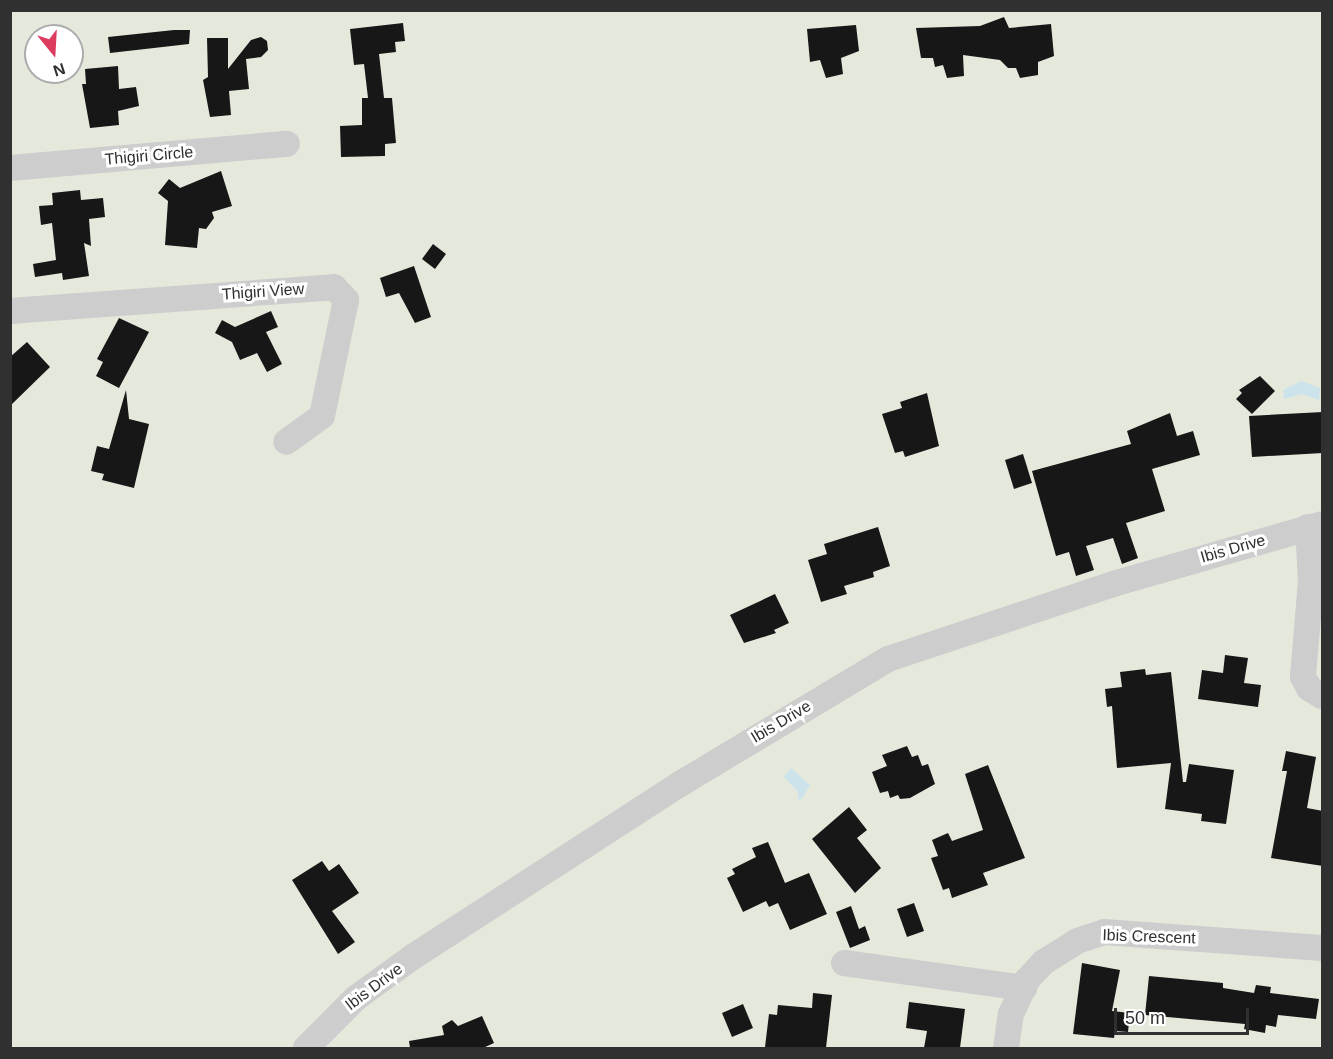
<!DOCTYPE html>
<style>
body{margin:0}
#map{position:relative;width:1333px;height:1059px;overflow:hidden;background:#fff;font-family:Helvetica,sans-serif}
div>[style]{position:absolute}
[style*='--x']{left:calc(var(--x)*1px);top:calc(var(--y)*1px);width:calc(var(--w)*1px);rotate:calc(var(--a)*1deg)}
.green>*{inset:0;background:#e5e9dc}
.water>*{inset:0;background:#cce3eb}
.building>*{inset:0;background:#171717}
.minor>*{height:26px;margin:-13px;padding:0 13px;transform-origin:13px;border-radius:13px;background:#cdcdcd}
span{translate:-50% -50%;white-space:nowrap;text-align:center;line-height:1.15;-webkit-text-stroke:6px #fff;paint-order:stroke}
.street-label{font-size:16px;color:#303030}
.frame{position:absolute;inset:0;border:12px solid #303030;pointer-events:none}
.north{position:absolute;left:24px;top:24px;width:60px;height:60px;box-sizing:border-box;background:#fff;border:2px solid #acacac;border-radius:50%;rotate:162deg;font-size:16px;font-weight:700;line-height:24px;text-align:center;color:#303030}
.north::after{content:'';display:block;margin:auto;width:21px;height:27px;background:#dc3d5f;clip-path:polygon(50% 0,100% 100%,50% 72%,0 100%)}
.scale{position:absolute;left:1114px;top:1008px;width:135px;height:27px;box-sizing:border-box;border:3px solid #303030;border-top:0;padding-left:8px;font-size:18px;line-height:21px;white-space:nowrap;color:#303030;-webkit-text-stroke:4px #fff;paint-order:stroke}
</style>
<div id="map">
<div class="green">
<div style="clip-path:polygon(evenodd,10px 11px,1322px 11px,1322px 1048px,11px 1048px,10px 11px,36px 36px,72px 36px,72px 72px,36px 72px,36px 36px)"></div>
</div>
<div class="water">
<div style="clip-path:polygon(1301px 381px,1320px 388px,1319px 400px,1302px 394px,1284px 399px,1283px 390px)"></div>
<div style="clip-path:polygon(791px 768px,810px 785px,802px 799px,798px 799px,798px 792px,784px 777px)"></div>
</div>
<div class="building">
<div style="clip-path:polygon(1004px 17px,1009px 28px,1051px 24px,1054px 56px,1038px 62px,1038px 75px,1020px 78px,1016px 68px,1008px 68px,1000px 60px,963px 55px,964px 76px,947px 78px,943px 65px,935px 67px,933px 58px,921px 58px,916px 28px,980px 26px)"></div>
<div style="clip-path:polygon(403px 23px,405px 41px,395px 42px,396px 52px,379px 54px,384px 98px,392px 98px,396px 143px,385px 144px,385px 156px,341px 157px,340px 126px,362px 125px,362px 98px,368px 98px,364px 64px,354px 65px,350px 29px)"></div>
<div style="clip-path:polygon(856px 25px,859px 51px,841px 58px,843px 74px,826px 78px,820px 60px,810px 62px,807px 29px)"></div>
<div style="clip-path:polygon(174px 30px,190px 30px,189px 44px,110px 53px,108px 37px)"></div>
<div style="clip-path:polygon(261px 37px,267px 41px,268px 50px,261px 57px,246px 59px,249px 89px,229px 91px,231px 115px,210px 117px,203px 80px,208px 77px,207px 38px,228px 38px,228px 69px,251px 40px)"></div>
<div style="clip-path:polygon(118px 66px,119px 89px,136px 87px,139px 106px,118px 111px,119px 125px,90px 128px,82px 84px,86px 84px,85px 69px)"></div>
<div style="clip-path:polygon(221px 171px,232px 206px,212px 212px,214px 218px,206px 229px,199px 228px,197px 248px,165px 245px,168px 201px,158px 193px,169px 179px,180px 188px)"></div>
<div style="clip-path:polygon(80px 190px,81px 200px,103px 198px,105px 217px,89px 219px,91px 246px,84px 243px,89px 276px,63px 280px,62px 273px,35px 277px,33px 264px,56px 260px,52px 223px,41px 225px,39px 206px,53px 205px,52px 193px)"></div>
<div style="clip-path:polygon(433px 244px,446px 254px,435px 269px,422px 259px)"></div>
<div style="clip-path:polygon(414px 266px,431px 317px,415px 323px,399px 293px,386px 297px,380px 278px)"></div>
<div style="clip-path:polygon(271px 311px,278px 327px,266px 332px,282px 364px,267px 372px,257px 353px,240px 360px,232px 342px,215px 333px,222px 320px,235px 327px)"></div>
<div style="clip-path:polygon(119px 318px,149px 332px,119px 388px,96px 376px,103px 362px,97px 359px)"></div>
<div style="clip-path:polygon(27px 342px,50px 367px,10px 406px,10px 357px)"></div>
<div style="clip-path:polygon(1260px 376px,1275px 391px,1252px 414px,1236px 399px,1242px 393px,1239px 390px)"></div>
<div style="clip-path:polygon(126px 390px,129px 419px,149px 424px,134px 488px,102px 480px,104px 474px,91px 471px,97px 446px,109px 449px)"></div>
<div style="clip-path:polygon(927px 393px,939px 446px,905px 457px,903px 451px,895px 453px,882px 414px,902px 408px,900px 402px)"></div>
<div style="clip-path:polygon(1323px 412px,1323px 453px,1252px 457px,1249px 416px)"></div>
<div style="clip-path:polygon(1170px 413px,1177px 436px,1193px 431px,1200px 455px,1152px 469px,1165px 511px,1126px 523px,1138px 558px,1122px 564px,1113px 538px,1086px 546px,1094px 570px,1076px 576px,1069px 552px,1056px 556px,1032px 471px,1131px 444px,1127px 431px)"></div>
<div style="clip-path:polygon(1023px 454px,1032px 483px,1014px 489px,1005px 460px)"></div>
<div style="clip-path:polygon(878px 527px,890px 566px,873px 572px,874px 577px,844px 586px,847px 594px,821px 602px,808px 560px,827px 554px,824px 544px)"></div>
<div style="clip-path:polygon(775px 594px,789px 623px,774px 630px,776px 633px,744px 643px,730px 615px)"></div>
<div style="clip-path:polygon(1225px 655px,1248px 658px,1244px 683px,1261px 685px,1258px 707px,1198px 699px,1202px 670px,1223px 673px)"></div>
<div style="clip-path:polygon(1145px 669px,1146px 675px,1171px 672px,1183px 782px,1186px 782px,1189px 764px,1234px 770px,1226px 824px,1201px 821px,1202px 814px,1165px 809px,1171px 763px,1117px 768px,1112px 706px,1107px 707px,1105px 689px,1122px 687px,1120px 672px)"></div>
<div style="clip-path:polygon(907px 746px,912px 757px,918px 755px,922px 766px,928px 764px,935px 784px,910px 798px,900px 799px,898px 795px,890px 798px,888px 791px,880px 793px,872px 772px,887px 766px,882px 755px)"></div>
<div style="clip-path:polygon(1286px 751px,1316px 757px,1307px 808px,1323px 811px,1323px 866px,1271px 858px,1287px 771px,1282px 771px)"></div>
<div style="clip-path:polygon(988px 765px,1025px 858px,983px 873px,988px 885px,952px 898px,949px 888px,943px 890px,931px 858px,938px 856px,932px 840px,948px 833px,952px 841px,983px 830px,965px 774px)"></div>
<div style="clip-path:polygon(849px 807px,867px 830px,857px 838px,881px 868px,855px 893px,812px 839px)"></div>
<div style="clip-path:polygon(768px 842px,785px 883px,809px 873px,827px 914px,790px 930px,778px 903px,769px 907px,766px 901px,743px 912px,727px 878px,735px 874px,732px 869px,756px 857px,752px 848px)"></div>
<div style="clip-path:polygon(322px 861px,329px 871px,339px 864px,359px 893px,332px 911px,355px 942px,338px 954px,292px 880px)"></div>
<div style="clip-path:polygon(914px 903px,924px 931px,907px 937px,897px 909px)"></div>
<div style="clip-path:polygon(851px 906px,859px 929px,865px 926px,870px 940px,850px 948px,836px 912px)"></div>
<div style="clip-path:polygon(1082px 963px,1120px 970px,1112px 1011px,1130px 1013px,1128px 1032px,1115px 1031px,1114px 1038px,1073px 1034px)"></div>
<div style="clip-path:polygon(1149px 976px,1223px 983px,1223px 988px,1254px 993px,1256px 985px,1271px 987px,1270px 993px,1319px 999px,1316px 1019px,1278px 1015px,1276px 1027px,1266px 1025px,1265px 1033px,1244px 1029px,1245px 1024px,1145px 1015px)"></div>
<div style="clip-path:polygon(813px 993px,832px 995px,826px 1048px,765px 1047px,769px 1014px,777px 1015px,778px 1005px,812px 1008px)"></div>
<div style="clip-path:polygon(909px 1002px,965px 1009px,960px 1048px,924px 1048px,927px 1031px,906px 1028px)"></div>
<div style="clip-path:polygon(743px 1004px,753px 1028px,732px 1037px,722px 1013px)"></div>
<div style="clip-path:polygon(482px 1016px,494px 1043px,483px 1048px,410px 1048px,409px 1041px,444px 1035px,442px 1026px,452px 1020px,458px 1026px)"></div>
</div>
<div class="minor">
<div style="--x:10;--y:168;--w:278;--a:-5"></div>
<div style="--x:10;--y:311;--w:325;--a:-4.2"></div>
<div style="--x:334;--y:287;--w:18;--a:47"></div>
<div style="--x:346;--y:300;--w:118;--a:101.7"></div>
<div style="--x:322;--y:416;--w:44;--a:144.2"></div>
<div style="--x:1308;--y:527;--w:54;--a:86.8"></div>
<div style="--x:1311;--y:581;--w:96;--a:94.8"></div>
<div style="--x:1303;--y:677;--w:13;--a:61"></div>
<div style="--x:1309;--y:688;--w:15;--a:32"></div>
<div style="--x:844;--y:963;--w:182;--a:7.9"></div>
<div style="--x:306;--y:1048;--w:71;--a:-45"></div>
<div style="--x:356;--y:998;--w:72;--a:-35.9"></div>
<div style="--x:414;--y:956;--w:317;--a:-32.9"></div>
<div style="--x:680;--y:784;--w:243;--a:-31"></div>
<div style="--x:888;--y:659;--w:237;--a:-18.4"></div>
<div style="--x:1113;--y:584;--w:217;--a:-16"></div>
<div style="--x:1006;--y:1048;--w:34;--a:-82"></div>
<div style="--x:1011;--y:1014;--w:38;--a:-65"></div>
<div style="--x:1027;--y:980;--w:25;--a:-47"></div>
<div style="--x:1044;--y:962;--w:39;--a:-32"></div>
<div style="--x:1077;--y:941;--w:28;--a:-18"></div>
<div style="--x:1104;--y:932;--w:219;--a:4.2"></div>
</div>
<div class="street-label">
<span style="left:149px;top:156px;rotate:-5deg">Thigiri Circle</span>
<span style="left:263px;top:292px;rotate:-4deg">Thigiri View</span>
<span style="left:1233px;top:549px;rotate:-16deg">Ibis Drive</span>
<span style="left:781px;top:722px;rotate:-31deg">Ibis Drive</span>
<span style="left:1149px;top:937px;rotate:2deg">Ibis Crescent</span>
<span style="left:374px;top:987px;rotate:-37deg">Ibis Drive</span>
</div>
<div class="frame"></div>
<div class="north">N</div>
<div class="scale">50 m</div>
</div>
